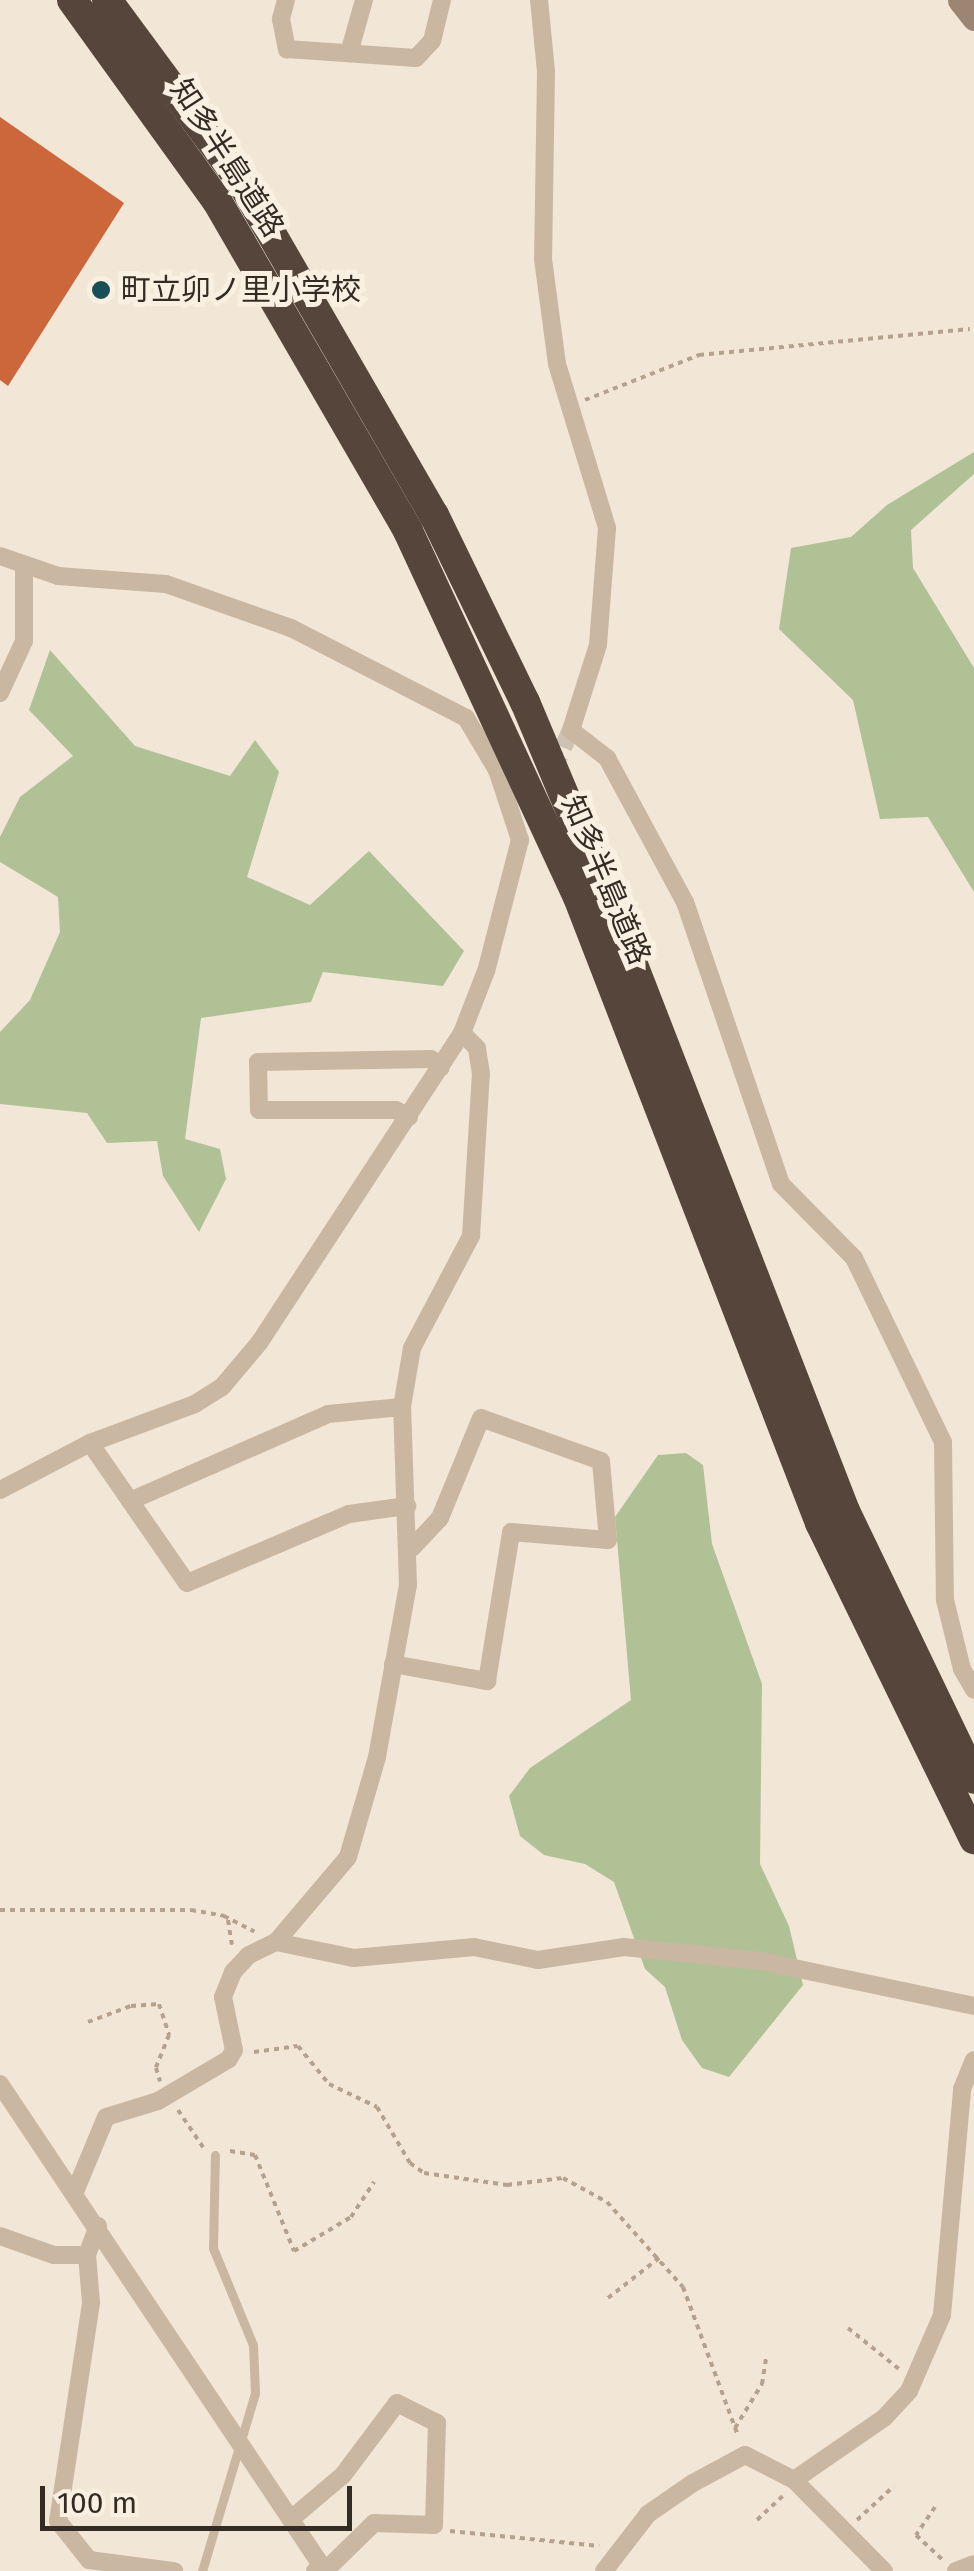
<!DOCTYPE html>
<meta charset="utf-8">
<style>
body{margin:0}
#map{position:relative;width:974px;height:2571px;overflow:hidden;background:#f2e6d6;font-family:"Fira Sans","Noto Sans JP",sans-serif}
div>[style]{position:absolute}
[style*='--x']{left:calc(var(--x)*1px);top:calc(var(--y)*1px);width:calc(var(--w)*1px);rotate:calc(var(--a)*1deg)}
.green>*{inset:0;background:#b0c196}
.building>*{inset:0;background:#cb673b}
.street-tunnel>*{height:18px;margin-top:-9px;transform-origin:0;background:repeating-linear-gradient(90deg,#ccc1b3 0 18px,transparent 0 27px)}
.path>*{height:4px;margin-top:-2px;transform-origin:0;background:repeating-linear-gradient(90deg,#b5a18c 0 5px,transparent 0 10px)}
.lane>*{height:9px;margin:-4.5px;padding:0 4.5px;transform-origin:4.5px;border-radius:4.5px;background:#cab7a2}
.street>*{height:18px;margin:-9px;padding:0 9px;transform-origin:9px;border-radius:9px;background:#cab7a2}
.secondary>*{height:25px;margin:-12.5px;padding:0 12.5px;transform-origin:12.5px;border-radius:12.5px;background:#9d8574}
.highway>*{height:30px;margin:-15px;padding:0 15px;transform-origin:15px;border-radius:15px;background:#55453b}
.dots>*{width:28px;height:28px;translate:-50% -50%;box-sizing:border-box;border:5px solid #f9f0e2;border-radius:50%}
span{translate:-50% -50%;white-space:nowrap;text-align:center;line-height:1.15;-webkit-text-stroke:10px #f9f0e2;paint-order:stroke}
.street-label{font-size:30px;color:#342b25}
.poi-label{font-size:30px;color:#342b25}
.left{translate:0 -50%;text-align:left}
.scale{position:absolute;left:40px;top:2486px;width:312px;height:45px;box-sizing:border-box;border:5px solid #342b25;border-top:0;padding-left:12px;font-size:30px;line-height:35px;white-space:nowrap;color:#342b25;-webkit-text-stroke:8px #f9f0e2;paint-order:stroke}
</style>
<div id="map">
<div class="green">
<div style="clip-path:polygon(974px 452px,974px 474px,911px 530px,913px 568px,974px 668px,974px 892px,928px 817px,880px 819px,853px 700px,779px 629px,791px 548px,851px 537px,887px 505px)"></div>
<div style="clip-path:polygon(50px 650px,135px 746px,230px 776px,255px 740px,279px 772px,247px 877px,310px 905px,369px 851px,464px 951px,443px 986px,323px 972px,311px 1002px,201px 1018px,185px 1139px,220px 1149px,226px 1179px,199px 1232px,163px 1176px,157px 1141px,107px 1143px,87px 1113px,0 1104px,0 1032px,30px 1000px,60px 932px,58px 897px,0 862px,0 837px,20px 797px,73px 756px,29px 710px)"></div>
<div style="clip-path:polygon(686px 1453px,703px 1465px,712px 1544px,762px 1684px,760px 1864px,789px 1926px,803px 1985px,729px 2077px,702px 2068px,682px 2040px,665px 1987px,645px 1969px,614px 1882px,585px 1864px,544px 1855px,520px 1836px,509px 1796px,530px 1768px,631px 1700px,615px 1517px,658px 1455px)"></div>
</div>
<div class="building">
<div style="clip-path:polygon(0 117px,124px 203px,8px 386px,0 380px)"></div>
</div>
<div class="street-tunnel">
<div style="--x:552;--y:772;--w:46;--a:-65.7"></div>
</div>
<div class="path">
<div style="--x:585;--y:400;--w:123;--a:-21.5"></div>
<div style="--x:699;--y:355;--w:272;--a:-5.5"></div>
<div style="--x:0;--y:1910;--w:191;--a:0"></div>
<div style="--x:191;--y:1910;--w:34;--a:10"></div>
<div style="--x:224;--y:1916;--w:34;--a:27"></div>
<div style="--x:228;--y:1920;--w:25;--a:81"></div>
<div style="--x:88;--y:2022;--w:46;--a:-20.4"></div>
<div style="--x:131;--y:2006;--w:28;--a:-4"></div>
<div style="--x:159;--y:2004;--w:33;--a:72"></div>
<div style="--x:169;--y:2035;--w:35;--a:112"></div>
<div style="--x:156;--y:2068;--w:14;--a:73"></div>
<div style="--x:254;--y:2052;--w:44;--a:-7.8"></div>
<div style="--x:298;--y:2046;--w:49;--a:50.8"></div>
<div style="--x:329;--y:2084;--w:53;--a:25.6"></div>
<div style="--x:377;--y:2107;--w:65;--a:59.5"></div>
<div style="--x:410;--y:2163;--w:17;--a:36"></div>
<div style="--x:424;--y:2173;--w:84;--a:8.2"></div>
<div style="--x:507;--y:2185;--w:56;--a:-7.1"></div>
<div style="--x:563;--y:2178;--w:50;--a:28.6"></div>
<div style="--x:607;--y:2202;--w:114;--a:48.2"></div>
<div style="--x:683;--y:2287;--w:159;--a:69.7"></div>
<div style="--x:178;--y:2110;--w:45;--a:56"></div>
<div style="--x:230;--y:2151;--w:25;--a:9"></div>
<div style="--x:255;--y:2155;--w:104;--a:67.9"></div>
<div style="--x:294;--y:2251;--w:66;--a:-30.8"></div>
<div style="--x:351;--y:2217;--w:42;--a:-56.7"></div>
<div style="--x:608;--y:2298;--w:65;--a:-38.1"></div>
<div style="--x:848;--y:2328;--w:65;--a:38.8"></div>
<div style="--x:735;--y:2428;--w:52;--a:-58.5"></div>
<div style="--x:762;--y:2384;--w:26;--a:-81"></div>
<div style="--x:935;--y:2507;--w:34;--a:124"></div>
<div style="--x:916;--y:2535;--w:37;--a:43"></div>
<div style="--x:757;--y:2520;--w:35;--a:-43"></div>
<div style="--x:857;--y:2520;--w:50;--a:-42.6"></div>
<div style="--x:450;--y:2531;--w:150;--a:5.7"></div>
</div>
<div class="lane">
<div style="--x:202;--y:2571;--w:186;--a:-73.4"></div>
<div style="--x:255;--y:2393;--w:48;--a:-92.4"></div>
<div style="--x:253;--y:2345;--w:105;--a:-112.4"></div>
<div style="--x:213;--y:2248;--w:93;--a:-88.8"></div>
</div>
<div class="street">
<div style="--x:286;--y:0;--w:20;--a:105"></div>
<div style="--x:281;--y:19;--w:31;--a:79"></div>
<div style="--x:287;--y:49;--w:129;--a:4"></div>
<div style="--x:416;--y:58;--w:23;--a:-47"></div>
<div style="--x:432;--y:41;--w:42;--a:-76.3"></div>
<div style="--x:539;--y:0;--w:72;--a:84.4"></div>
<div style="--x:546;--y:72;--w:187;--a:90.9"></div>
<div style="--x:543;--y:259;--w:106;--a:82.4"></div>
<div style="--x:557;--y:364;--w:171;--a:73"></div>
<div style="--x:607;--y:528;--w:117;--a:94.4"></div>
<div style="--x:598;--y:645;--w:89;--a:107.6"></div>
<div style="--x:571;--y:730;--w:46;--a:37.9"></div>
<div style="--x:607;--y:758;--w:164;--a:61.6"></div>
<div style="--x:685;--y:902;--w:298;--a:71.2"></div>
<div style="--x:781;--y:1184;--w:104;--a:45.4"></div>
<div style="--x:854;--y:1258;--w:204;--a:64.2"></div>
<div style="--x:943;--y:1442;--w:158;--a:89.3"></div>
<div style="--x:945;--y:1600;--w:71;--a:76.2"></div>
<div style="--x:962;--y:1669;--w:24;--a:60"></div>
<div style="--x:349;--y:53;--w:55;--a:-74.2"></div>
<div style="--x:0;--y:556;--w:61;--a:19"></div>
<div style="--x:58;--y:576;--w:108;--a:4.2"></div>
<div style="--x:166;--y:584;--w:133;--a:19.4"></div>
<div style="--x:291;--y:628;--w:197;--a:27.2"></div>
<div style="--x:466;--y:718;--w:61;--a:59.2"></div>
<div style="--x:497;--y:770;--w:74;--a:71.8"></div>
<div style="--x:520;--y:840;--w:135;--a:104.5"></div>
<div style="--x:486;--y:971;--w:66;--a:111.2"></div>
<div style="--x:462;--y:1033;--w:371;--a:123.2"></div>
<div style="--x:259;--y:1343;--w:57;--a:130.1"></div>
<div style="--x:222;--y:1387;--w:32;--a:148"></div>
<div style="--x:195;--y:1404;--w:112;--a:159.6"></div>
<div style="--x:90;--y:1443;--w:102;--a:152.4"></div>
<div style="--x:0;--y:693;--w:57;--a:-65.2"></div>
<div style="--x:24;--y:641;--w:75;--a:-90"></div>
<div style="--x:409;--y:1117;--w:15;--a:-152"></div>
<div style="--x:396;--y:1110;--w:137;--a:180"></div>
<div style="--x:259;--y:1110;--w:48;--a:-91.2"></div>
<div style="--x:258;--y:1062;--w:173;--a:-1"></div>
<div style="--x:431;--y:1059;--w:13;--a:42"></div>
<div style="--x:90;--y:1443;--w:170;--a:55.3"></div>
<div style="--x:187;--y:1583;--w:176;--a:-23.1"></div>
<div style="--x:349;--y:1514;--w:59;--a:-7.9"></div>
<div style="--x:130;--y:1501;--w:216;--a:-23.7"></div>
<div style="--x:328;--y:1414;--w:74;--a:-5.4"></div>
<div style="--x:393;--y:1664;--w:96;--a:10.3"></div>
<div style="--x:487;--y:1681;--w:151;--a:-80.8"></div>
<div style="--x:511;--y:1532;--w:97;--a:4.7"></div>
<div style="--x:608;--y:1540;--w:79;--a:-95.1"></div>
<div style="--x:601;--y:1461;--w:127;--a:-160.3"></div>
<div style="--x:481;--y:1418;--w:108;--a:112.3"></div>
<div style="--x:440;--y:1518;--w:41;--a:133"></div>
<div style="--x:276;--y:1942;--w:80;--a:11.6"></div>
<div style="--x:354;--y:1958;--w:121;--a:-5.2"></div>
<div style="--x:474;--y:1947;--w:65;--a:11.5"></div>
<div style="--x:538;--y:1960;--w:87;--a:-8.6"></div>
<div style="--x:624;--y:1947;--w:138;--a:5.8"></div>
<div style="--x:761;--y:1961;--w:218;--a:11.9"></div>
<div style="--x:0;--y:2084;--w:585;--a:56.28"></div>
<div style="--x:74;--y:2194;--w:83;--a:-67.4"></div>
<div style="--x:106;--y:2117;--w:54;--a:-17.1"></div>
<div style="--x:158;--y:2101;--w:82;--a:-30.6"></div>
<div style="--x:229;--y:2059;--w:10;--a:-61"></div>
<div style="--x:234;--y:2050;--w:54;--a:-101.7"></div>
<div style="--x:223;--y:1997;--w:27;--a:-68"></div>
<div style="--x:233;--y:1972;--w:23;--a:-47"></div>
<div style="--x:249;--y:1955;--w:30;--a:-26"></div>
<div style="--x:276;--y:1942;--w:111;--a:-49.7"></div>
<div style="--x:348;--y:1857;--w:104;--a:-73.8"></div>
<div style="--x:377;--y:1757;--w:175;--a:-79.8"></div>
<div style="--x:408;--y:1585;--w:178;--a:-91.9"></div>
<div style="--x:402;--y:1407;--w:60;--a:-80.4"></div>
<div style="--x:412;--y:1348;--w:127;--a:-62.2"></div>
<div style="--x:471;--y:1236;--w:162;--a:-86.5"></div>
<div style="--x:481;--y:1074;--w:26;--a:-99"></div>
<div style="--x:477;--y:1048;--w:21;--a:-135"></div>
<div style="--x:98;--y:2226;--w:31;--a:111"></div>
<div style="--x:87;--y:2255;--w:48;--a:85.2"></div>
<div style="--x:91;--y:2303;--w:220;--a:98.6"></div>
<div style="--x:58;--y:2521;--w:50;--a:51.5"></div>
<div style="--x:89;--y:2560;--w:86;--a:7.4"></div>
<div style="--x:0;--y:2236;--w:57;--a:19.4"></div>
<div style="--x:54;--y:2255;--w:33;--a:0"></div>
<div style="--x:794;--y:2480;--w:128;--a:45.3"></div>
<div style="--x:291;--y:2519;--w:68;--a:-40.2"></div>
<div style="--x:343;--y:2475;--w:90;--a:-53.1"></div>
<div style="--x:397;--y:2403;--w:45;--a:26.6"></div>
<div style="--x:437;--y:2423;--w:102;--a:91.7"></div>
<div style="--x:434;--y:2525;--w:60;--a:-178.1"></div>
<div style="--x:374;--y:2523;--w:69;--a:135.6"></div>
<div style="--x:325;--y:2571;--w:10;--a:180"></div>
<div style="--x:604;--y:2571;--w:72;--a:-52.3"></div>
<div style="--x:648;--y:2514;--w:55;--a:-34.6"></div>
<div style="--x:693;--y:2483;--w:59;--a:-28.3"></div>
<div style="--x:745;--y:2455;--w:55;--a:27"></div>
<div style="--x:794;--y:2480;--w:109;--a:-34.6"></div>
<div style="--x:884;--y:2418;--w:37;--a:-47"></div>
<div style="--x:909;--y:2391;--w:83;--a:-66.5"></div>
<div style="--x:942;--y:2315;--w:227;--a:-84.9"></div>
<div style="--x:962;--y:2089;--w:31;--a:-68"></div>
<div style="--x:956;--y:2571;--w:19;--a:-21"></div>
</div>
<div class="secondary">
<div style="--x:960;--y:0;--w:23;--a:52"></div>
</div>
<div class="highway">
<div style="--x:72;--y:0;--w:248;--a:54.2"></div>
<div style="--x:217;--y:201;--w:381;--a:59.9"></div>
<div style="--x:408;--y:531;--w:404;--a:65.1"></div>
<div style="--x:578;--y:897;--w:671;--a:68.86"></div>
<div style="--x:820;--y:1523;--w:352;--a:64"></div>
<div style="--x:107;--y:0;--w:227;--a:53.6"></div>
<div style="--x:242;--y:183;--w:384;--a:60"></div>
<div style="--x:434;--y:515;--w:208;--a:64.1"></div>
<div style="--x:525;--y:702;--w:204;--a:67.2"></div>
<div style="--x:604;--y:890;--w:666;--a:68.79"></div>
<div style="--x:845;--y:1511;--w:297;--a:64.3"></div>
</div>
<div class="dots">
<div style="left:101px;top:290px;background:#194f57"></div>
</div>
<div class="street-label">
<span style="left:227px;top:158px;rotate:57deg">知多半島道路</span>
<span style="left:606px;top:880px;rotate:67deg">知多半島道路</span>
</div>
<div class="poi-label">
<span class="left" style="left:121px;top:290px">町立卯ノ里小学校</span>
</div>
<div class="scale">100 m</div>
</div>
